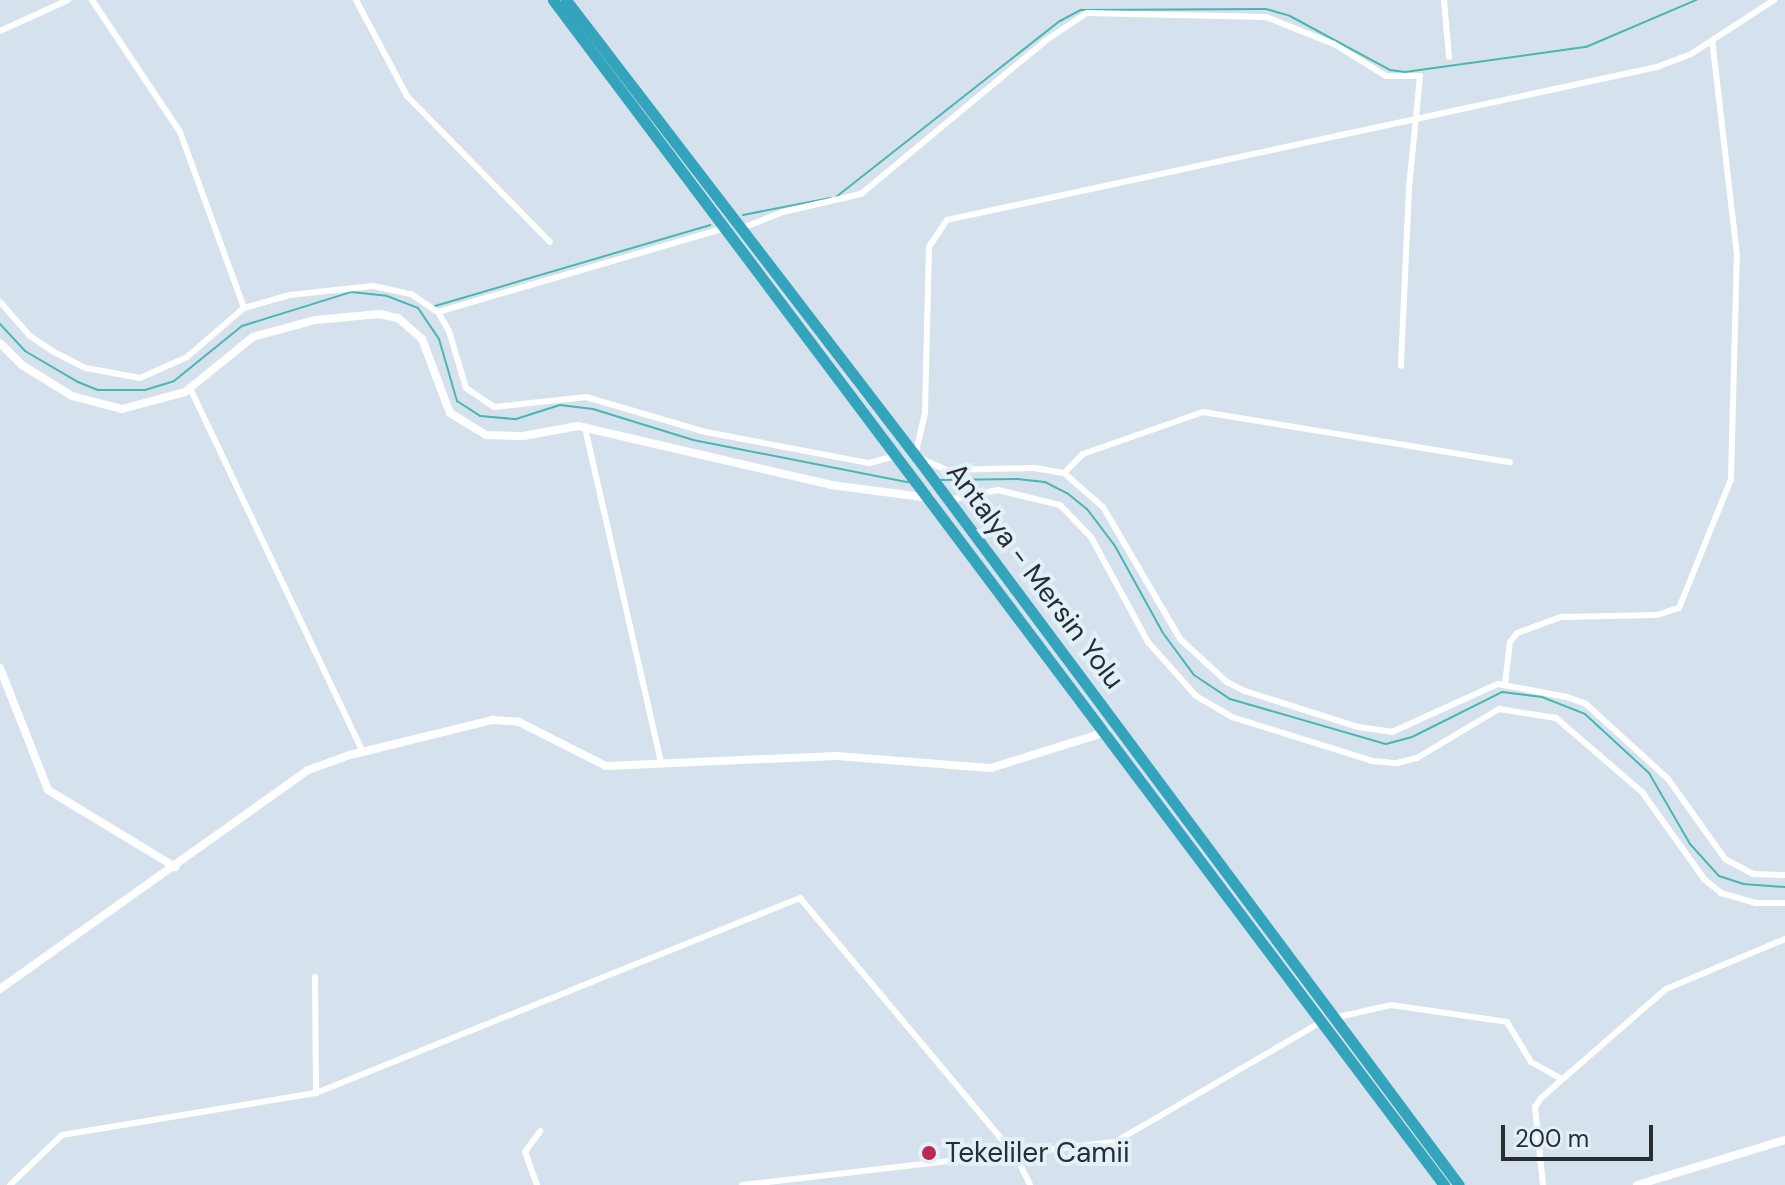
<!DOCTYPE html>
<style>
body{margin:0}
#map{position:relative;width:1785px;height:1185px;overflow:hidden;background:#d5e2ed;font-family:"DM Sans",sans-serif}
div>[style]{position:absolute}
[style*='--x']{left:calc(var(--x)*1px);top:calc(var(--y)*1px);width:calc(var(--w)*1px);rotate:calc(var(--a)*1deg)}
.stream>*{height:2px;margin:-1px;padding:0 1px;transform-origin:1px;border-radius:1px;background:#49b6af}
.street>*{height:6px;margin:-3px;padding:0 3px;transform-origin:3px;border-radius:3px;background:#fff}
.secondary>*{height:8px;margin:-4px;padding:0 4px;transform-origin:4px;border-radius:4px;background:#fff}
.highway>*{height:11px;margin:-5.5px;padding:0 5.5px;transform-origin:5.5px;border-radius:5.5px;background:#33a4bb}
.dots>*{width:22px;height:22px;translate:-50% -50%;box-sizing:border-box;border:4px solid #e2f0fa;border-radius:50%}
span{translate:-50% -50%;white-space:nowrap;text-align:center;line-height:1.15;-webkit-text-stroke:8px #e2f0fa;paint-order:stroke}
.street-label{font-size:28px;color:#282d31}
.poi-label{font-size:28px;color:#282d31}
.left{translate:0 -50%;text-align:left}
.scale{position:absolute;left:1501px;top:1125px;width:152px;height:36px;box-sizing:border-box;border:4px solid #282d31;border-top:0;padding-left:10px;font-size:24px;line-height:28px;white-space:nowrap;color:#282d31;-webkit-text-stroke:6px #e2f0fa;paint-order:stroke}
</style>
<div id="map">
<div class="stream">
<div style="--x:836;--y:197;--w:285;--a:-38.2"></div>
<div style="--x:1060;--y:21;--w:24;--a:-28"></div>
<div style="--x:1081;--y:10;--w:185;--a:-0.3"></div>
<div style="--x:1266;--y:9;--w:25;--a:16"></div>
<div style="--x:1290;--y:16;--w:114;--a:28.4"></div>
<div style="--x:1390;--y:70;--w:15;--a:8"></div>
<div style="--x:1405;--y:72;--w:183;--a:-7.9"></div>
<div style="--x:1586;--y:47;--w:120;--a:-23.1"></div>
<div style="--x:743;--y:215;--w:89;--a:-11.1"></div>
<div style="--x:435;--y:306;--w:287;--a:-16.4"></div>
<div style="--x:0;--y:324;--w:37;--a:47"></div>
<div style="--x:25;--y:351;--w:61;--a:30.3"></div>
<div style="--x:78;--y:382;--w:22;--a:22"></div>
<div style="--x:98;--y:390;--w:47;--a:0"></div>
<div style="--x:145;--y:390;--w:30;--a:-17"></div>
<div style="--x:174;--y:381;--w:87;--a:-39"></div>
<div style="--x:242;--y:326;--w:114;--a:-17.3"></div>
<div style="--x:351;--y:292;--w:36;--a:6"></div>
<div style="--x:387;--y:296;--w:33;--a:21"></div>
<div style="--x:418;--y:308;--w:37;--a:56"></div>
<div style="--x:439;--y:339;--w:65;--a:73.8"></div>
<div style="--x:457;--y:401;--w:27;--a:33"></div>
<div style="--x:480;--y:416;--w:36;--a:5"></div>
<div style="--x:516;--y:419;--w:46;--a:-17.7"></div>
<div style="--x:560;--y:405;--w:33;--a:7"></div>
<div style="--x:593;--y:409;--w:105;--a:17.2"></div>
<div style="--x:693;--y:440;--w:219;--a:11.1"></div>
<div style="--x:938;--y:480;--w:79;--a:-0.7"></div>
<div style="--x:1017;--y:479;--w:28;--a:6"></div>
<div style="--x:1045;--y:482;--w:25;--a:27"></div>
<div style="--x:1067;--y:493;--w:26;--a:39"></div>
<div style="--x:1087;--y:509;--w:46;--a:52.9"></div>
<div style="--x:1115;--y:546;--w:99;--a:61.1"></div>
<div style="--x:1163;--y:633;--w:52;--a:53.6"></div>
<div style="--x:1194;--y:675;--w:43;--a:33.7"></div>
<div style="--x:1230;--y:699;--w:162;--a:16.1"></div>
<div style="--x:1386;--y:744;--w:27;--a:-15"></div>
<div style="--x:1412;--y:737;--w:101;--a:-26.6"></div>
<div style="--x:1502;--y:692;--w:40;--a:7.1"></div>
<div style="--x:1542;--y:697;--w:46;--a:21.6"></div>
<div style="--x:1585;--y:714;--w:87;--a:42.7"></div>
<div style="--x:1649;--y:773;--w:82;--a:60"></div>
<div style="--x:1690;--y:844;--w:43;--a:47.8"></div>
<div style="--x:1719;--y:876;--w:25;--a:18"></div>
<div style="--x:1743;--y:884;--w:42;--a:4.1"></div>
</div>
<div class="street">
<div style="--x:92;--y:0;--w:159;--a:56.3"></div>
<div style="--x:180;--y:132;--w:187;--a:70"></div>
<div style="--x:356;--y:0;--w:109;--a:62"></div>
<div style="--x:407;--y:96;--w:204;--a:45.6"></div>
<div style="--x:1444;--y:0;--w:57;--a:85"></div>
<div style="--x:1774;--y:0;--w:99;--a:147"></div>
<div style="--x:1691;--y:54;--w:36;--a:159"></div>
<div style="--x:1657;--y:67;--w:726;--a:167.84"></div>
<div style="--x:947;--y:220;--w:32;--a:124"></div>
<div style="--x:929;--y:247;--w:166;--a:91.4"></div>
<div style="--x:925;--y:413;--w:44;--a:103.1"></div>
<div style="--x:915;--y:456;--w:34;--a:24"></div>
<div style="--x:946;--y:470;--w:89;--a:-1.3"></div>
<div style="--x:1035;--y:468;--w:29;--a:10"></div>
<div style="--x:1064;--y:473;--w:52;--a:41.1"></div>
<div style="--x:1103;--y:507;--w:153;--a:59.7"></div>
<div style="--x:1180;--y:639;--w:64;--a:42.5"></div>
<div style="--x:1227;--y:682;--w:20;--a:27"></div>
<div style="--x:1245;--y:691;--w:119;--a:17.7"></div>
<div style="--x:1358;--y:727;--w:34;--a:8"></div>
<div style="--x:1392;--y:732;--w:116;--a:-24.4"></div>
<div style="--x:1498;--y:684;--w:70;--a:10.7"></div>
<div style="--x:1567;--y:697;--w:20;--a:20"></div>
<div style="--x:1586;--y:704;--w:111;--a:42.4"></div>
<div style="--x:1668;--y:779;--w:98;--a:54.5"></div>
<div style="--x:1725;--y:859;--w:32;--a:28"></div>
<div style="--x:1753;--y:874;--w:32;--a:2"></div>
<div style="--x:0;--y:31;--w:75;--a:-24.5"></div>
<div style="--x:740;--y:229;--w:46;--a:-21.6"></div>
<div style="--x:783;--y:212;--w:80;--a:-13"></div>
<div style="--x:861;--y:194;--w:239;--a:-39.7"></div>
<div style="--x:1045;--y:41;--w:50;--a:-33.7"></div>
<div style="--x:1087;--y:13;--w:179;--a:1.3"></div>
<div style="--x:1266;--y:17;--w:73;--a:21.7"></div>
<div style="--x:1334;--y:44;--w:61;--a:31.6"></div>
<div style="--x:1386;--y:76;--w:34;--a:0"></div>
<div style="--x:1420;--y:76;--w:113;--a:95.6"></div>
<div style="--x:1409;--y:188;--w:178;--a:92.6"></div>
<div style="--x:0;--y:302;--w:45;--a:48.6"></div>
<div style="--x:30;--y:336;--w:27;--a:34"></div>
<div style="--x:52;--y:351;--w:38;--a:27"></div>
<div style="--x:86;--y:368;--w:55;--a:10.5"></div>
<div style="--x:140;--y:378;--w:51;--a:-24.1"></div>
<div style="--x:187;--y:357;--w:75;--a:-40.7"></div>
<div style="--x:244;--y:308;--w:48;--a:-15.8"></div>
<div style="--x:290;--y:295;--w:83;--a:-6.2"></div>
<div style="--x:373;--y:286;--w:39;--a:12"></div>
<div style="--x:411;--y:294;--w:32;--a:34"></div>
<div style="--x:438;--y:312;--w:22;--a:60"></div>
<div style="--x:449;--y:331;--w:59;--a:73.4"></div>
<div style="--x:466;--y:388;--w:34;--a:34"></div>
<div style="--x:494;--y:407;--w:93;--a:-6.2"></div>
<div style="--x:586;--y:397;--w:125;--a:16.3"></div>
<div style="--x:706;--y:432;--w:166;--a:10.8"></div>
<div style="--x:869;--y:463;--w:27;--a:-15"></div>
<div style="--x:438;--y:312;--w:300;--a:-16.3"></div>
<div style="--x:190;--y:388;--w:403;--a:64.6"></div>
<div style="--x:585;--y:428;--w:344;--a:77.2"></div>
<div style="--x:1064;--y:473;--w:27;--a:-45"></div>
<div style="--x:1083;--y:454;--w:127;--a:-19.3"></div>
<div style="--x:1203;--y:412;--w:311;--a:9.3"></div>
<div style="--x:948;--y:500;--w:51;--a:-11.3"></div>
<div style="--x:998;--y:490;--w:64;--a:13.6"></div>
<div style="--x:1060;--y:505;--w:45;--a:45.9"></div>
<div style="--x:1091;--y:537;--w:119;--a:61.5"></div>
<div style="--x:1148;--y:642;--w:72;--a:48.4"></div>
<div style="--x:1196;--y:696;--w:42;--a:30.3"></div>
<div style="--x:1232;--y:717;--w:147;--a:17.4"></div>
<div style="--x:1372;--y:761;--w:25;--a:5"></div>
<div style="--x:1397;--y:763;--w:21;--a:-14"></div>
<div style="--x:1417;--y:758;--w:96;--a:-30.9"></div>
<div style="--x:1499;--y:709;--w:58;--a:9"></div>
<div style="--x:1556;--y:718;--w:113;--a:40.7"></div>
<div style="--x:1642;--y:792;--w:107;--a:54.5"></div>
<div style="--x:1704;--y:879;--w:22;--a:39"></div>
<div style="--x:1721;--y:893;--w:35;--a:16"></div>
<div style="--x:1755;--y:903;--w:30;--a:0"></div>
<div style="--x:1505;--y:684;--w:42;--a:-83.2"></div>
<div style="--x:1510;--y:642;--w:11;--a:-52"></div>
<div style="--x:1517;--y:633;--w:47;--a:-20"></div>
<div style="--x:1561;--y:617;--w:96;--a:-1.2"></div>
<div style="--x:1657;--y:615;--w:23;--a:-18"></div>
<div style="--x:1679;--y:608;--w:139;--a:-68"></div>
<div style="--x:1731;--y:479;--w:224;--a:-88.5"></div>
<div style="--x:1737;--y:255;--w:216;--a:-96.6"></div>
<div style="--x:315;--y:977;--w:116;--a:89.5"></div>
<div style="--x:1334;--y:1018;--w:58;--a:-12.8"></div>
<div style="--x:1391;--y:1005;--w:117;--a:8.3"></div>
<div style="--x:1507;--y:1022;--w:47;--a:59"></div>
<div style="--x:1531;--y:1062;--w:35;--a:29"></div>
<div style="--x:10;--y:1185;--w:72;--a:-43.9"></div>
<div style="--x:62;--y:1135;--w:257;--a:-9.4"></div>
<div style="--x:316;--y:1093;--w:522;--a:-21.94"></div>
<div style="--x:800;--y:898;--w:336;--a:50.1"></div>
<div style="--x:1016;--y:1156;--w:32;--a:64"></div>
<div style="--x:537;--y:1185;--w:35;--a:-110"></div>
<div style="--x:525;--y:1152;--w:26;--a:-54"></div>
<div style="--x:742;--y:1185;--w:375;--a:-6.6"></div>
<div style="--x:1115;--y:1142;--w:238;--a:-30.2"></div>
<div style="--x:1543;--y:1185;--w:78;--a:-95.9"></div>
<div style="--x:1535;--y:1107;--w:11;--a:-56"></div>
<div style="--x:1541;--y:1098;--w:166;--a:-41.1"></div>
<div style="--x:1666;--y:989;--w:129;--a:-22.8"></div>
</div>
<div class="secondary">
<div style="--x:0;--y:343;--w:31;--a:45"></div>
<div style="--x:22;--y:365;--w:59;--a:31.8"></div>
<div style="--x:72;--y:396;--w:52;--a:14.6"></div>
<div style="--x:122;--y:409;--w:65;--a:-15.1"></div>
<div style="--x:185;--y:392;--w:87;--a:-39"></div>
<div style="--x:253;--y:337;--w:64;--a:-15.3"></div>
<div style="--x:315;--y:320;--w:65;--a:-5.3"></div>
<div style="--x:380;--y:314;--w:18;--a:13"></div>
<div style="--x:398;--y:318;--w:32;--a:41"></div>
<div style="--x:422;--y:339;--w:79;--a:69.3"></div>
<div style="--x:450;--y:413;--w:42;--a:31.4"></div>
<div style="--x:486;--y:435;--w:37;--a:2"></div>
<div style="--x:523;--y:436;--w:56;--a:-10.3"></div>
<div style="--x:578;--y:426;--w:260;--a:13.1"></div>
<div style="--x:831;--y:485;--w:100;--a:7.5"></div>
<div style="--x:0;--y:668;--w:131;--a:68.5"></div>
<div style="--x:48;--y:790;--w:149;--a:31.2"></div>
<div style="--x:0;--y:989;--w:378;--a:-35.4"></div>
<div style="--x:308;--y:770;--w:45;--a:-19.7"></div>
<div style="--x:350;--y:755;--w:147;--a:-13.8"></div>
<div style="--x:493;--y:720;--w:26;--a:4"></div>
<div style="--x:519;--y:722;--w:97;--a:26.8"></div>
<div style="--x:606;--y:766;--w:231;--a:-2.5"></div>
<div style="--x:837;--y:756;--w:154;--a:4.5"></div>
<div style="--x:991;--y:768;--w:121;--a:-17.4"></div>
<div style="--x:1637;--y:1185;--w:155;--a:-16.9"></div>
</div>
<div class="highway">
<div style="--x:553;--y:0;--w:1483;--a:53.06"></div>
<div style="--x:566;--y:0;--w:583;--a:52.52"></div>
<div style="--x:921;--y:463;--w:900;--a:53.31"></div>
</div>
<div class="dots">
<div style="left:929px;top:1153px;background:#bb2b51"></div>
</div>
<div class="street-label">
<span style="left:1035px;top:576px;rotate:53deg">Antalya - Mersin Yolu</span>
</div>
<div class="poi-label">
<span class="left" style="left:945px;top:1153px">Tekeliler Camii</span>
</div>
<div class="scale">200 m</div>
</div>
